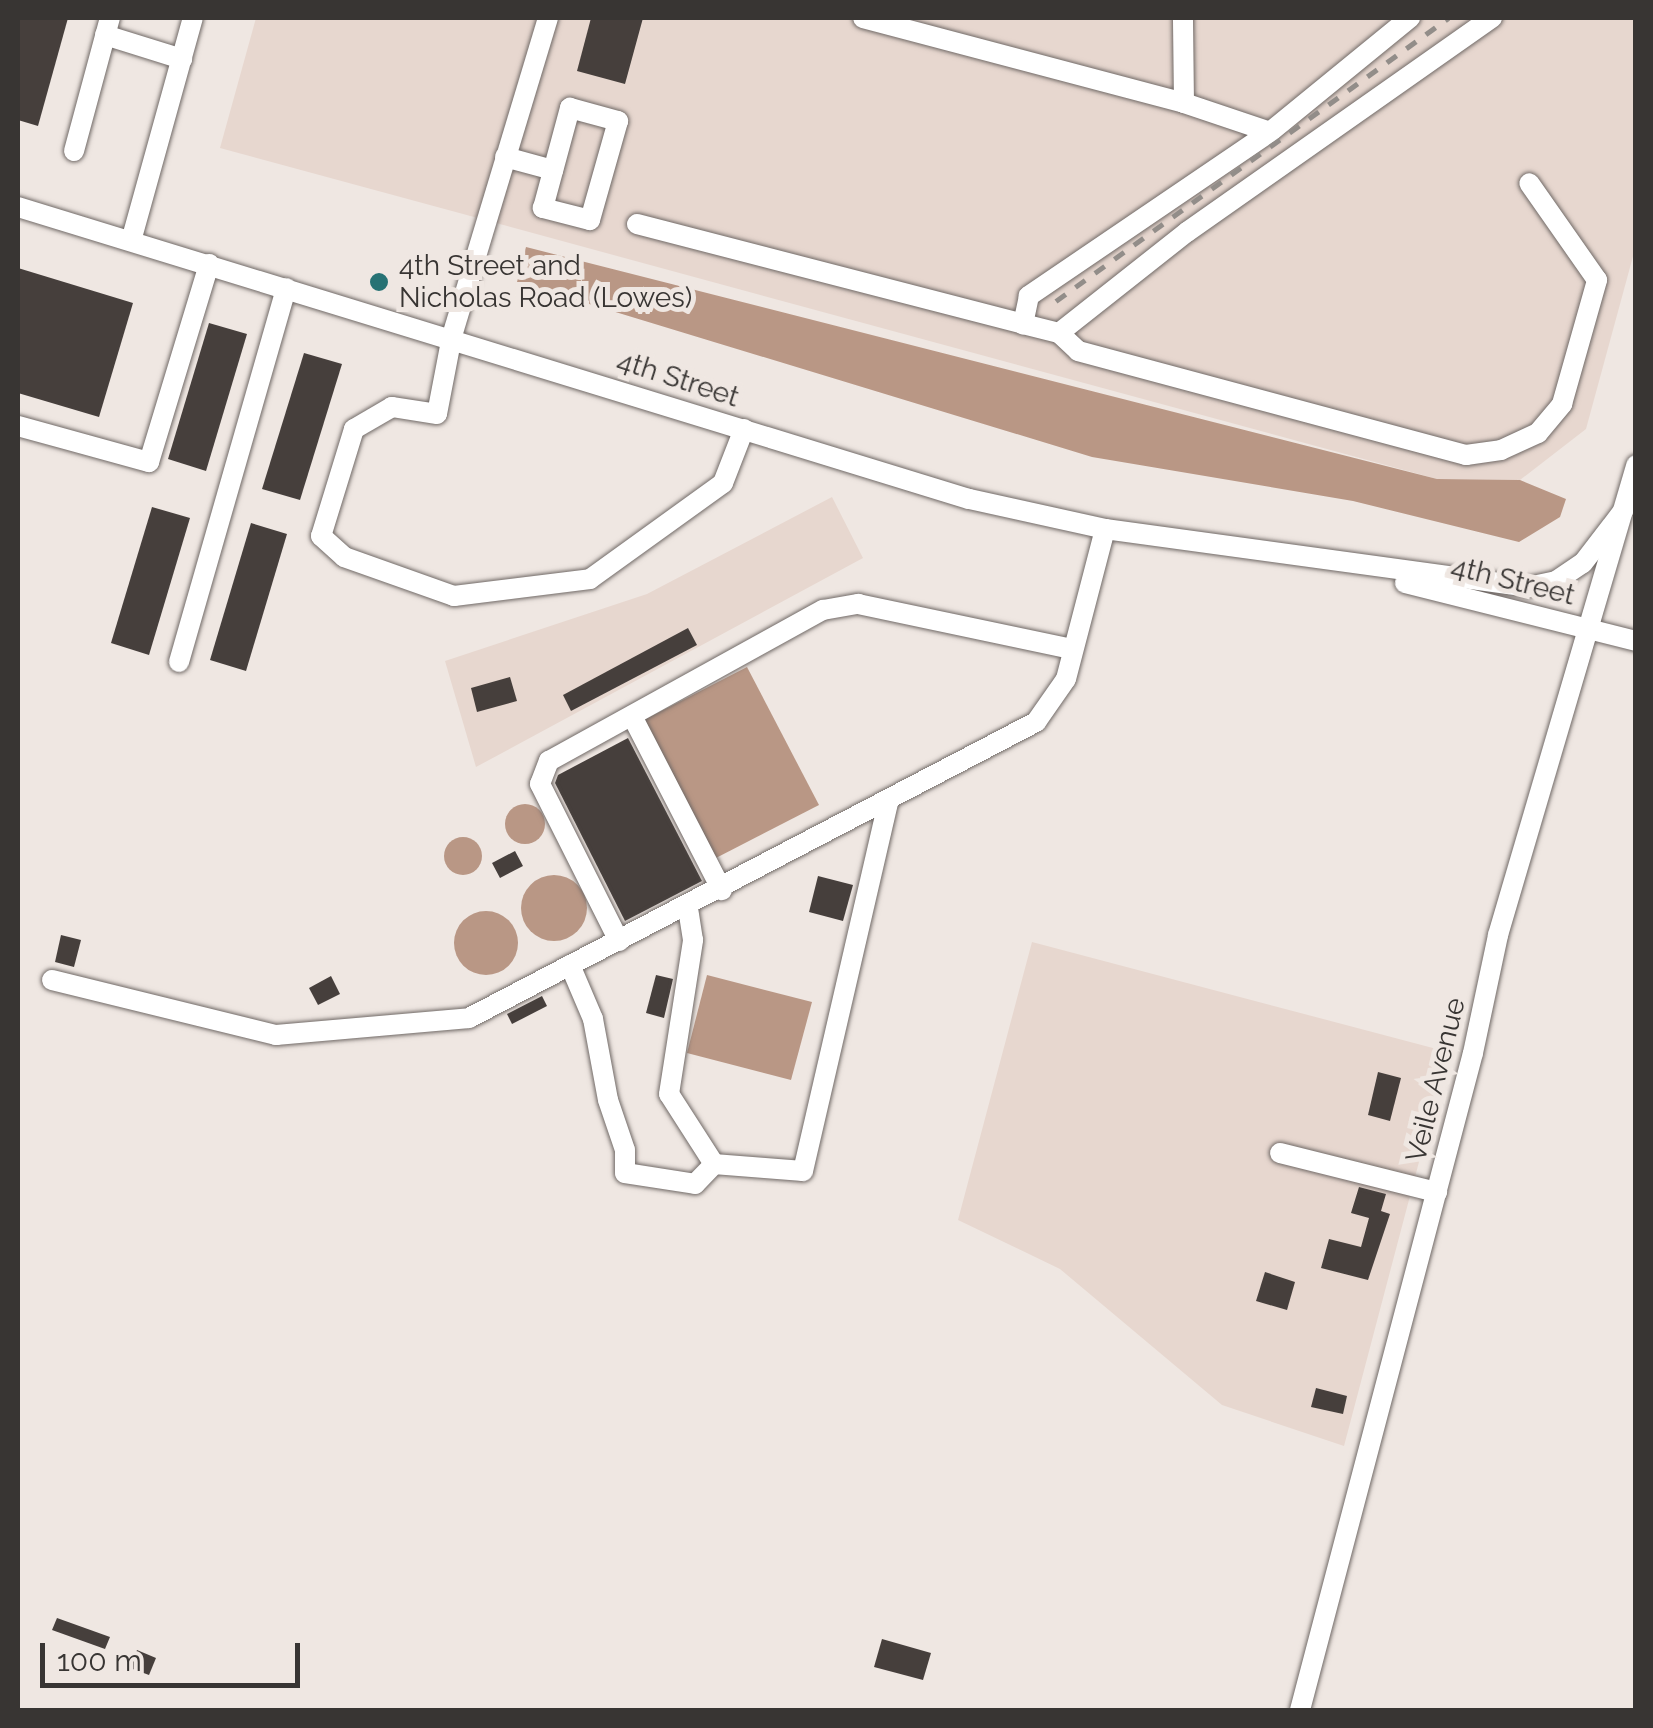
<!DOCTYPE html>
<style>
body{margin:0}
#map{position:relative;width:1653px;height:1728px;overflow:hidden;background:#efe7e2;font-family:Raleway,sans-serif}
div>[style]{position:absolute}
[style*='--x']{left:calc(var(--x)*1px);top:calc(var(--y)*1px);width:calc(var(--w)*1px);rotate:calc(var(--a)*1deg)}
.built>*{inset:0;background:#e7d7cf}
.water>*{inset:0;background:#b99785}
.round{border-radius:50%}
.building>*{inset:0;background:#463f3c}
.roads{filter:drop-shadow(0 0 2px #706966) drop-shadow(0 0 2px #706966)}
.minor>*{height:20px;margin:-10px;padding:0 10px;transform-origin:10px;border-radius:10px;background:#fff}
.rail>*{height:5px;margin-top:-2.5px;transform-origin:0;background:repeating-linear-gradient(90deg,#928d89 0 12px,transparent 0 24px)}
.dots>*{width:28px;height:28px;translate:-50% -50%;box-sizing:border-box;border:5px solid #efe7e2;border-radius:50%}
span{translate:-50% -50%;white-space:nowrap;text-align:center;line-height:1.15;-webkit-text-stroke:10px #efe7e2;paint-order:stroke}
.poi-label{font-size:28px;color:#383533}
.left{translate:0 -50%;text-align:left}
.street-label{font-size:28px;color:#383533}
.frame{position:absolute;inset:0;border:20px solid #383533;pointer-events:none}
.scale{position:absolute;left:40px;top:1643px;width:260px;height:45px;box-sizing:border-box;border:5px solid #383533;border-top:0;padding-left:12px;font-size:30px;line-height:35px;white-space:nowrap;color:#383533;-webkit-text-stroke:8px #efe7e2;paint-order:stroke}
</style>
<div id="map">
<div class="built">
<div style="clip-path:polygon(256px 18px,1635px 18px,1635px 249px,1586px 429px,1520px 480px,1437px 479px,220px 148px)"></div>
<div style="clip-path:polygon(832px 497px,863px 558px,476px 767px,445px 661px,647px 594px)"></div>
<div style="clip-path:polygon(1032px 942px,1448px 1052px,1344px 1446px,1222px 1405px,1060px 1269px,958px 1220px)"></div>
</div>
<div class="water">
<div style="clip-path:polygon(526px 247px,1437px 479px,1520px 480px,1566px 499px,1560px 517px,1519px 542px,1353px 501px,1092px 457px,517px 282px)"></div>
<div style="clip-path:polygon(747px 667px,819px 805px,714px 859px,642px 721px)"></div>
<div class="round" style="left:505px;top:804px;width:40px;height:40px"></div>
<div class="round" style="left:444px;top:837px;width:38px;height:38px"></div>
<div class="round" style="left:521px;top:875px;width:66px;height:66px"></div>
<div class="round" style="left:454px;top:911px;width:64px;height:64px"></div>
<div style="clip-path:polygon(707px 975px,812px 1002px,791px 1080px,687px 1053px)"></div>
</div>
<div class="building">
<div style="clip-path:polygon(18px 18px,68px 18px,38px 126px,18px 120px)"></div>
<div style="clip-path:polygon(591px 18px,643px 18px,625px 84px,577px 71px)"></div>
<div style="clip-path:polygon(18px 268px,133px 303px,99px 417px,18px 393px)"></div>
<div style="clip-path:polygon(209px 323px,247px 334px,206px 471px,168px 459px)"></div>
<div style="clip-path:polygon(304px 353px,342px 364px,300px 500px,262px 489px)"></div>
<div style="clip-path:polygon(152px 507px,190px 518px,149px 655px,111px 643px)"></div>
<div style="clip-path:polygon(251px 523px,287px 534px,246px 671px,210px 660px)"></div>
<div style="clip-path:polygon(688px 628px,697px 645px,571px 711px,563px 695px)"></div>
<div style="clip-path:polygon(510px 677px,517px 701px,477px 712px,471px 688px)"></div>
<div style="clip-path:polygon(628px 738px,702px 881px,625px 921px,555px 783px,558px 775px)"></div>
<div style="clip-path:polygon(515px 851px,523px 866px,500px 878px,492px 863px)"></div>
<div style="clip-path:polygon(818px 876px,853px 885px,843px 921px,809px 912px)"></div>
<div style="clip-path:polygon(61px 935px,81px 940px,74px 967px,55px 962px)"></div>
<div style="clip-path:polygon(656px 975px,673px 979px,664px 1018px,646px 1013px)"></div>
<div style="clip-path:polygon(331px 976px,340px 994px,318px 1005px,309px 988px)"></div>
<div style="clip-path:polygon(542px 996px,547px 1006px,512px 1024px,507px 1014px)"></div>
<div style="clip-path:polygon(1378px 1072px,1401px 1078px,1390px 1121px,1368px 1115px)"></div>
<div style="clip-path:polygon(1359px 1187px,1386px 1194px,1381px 1211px,1390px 1214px,1368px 1280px,1321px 1268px,1329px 1239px,1361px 1247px,1369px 1218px,1351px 1213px)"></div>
<div style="clip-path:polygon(1265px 1272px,1295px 1282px,1287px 1310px,1256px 1301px)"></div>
<div style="clip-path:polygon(1316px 1388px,1347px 1396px,1343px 1414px,1311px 1407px)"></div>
<div style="clip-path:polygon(57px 1618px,110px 1637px,105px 1649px,52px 1630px)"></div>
<div style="clip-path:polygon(882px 1639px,931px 1653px,923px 1680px,874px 1667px)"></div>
<div style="clip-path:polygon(137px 1650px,156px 1658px,149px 1675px,130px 1668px)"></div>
</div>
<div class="roads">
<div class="minor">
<div style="--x:548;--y:18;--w:332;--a:106.8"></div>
<div style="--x:452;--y:336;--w:79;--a:100.9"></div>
<div style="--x:437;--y:414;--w:46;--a:-171.2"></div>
<div style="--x:392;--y:407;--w:44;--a:149.9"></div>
<div style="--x:354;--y:429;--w:112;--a:107.1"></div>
<div style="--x:321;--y:536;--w:31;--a:42"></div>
<div style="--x:344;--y:557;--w:117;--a:19.5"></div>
<div style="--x:454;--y:596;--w:137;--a:-7.1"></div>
<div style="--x:590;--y:579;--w:164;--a:-35.8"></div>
<div style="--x:723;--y:483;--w:58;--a:-68.7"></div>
<div style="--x:863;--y:18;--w:332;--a:14.8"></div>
<div style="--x:1184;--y:103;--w:85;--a:-90.7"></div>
<div style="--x:105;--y:35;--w:81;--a:17.3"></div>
<div style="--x:1184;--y:103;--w:91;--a:18.6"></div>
<div style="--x:1270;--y:132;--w:292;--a:145.8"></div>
<div style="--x:1029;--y:296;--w:29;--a:102"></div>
<div style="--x:1023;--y:324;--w:37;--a:14"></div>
<div style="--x:1059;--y:333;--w:163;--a:-38.3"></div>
<div style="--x:1187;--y:232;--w:373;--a:-35.1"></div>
<div style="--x:570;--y:108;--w:50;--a:15.2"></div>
<div style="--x:618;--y:121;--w:103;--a:105.8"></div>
<div style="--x:590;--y:220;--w:49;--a:-165.7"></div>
<div style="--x:543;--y:208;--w:104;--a:-74.9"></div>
<div style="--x:1270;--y:132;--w:181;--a:-39.2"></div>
<div style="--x:74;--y:151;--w:138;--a:-74.9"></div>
<div style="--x:505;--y:157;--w:50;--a:15.2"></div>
<div style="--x:18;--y:207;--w:995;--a:17.07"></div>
<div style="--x:969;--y:499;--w:139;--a:12.4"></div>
<div style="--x:1105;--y:529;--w:427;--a:7.8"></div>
<div style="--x:1528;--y:587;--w:29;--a:-12"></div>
<div style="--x:1556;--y:581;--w:32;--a:-34"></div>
<div style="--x:1583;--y:563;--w:66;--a:-52.4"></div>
<div style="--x:637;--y:224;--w:399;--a:14.5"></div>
<div style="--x:131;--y:241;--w:231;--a:-74.5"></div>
<div style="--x:1059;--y:333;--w:26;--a:43"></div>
<div style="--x:1078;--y:351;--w:402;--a:15"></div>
<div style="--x:1466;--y:455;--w:35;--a:-8"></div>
<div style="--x:1501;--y:450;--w:41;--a:-24.7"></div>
<div style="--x:1538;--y:433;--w:38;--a:-50"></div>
<div style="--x:1562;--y:404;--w:129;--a:-74.2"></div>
<div style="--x:1597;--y:280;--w:118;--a:-125"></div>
<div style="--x:18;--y:426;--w:136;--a:15.4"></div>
<div style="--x:149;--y:462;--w:207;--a:-73.1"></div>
<div style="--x:1405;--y:583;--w:238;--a:14.1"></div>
<div style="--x:179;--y:662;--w:389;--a:-74"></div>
<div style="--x:632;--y:716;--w:196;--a:62.7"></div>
<div style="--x:619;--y:941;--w:176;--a:-116.7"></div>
<div style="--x:540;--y:784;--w:25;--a:-69"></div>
<div style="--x:549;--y:761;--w:313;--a:-28.9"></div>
<div style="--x:823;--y:610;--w:36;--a:-10"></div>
<div style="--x:858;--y:604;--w:219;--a:11.9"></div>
<div style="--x:570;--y:965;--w:59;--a:66.9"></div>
<div style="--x:593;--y:1019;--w:82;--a:79.5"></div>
<div style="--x:608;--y:1100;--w:53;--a:71.2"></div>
<div style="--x:625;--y:1150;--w:23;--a:90"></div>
<div style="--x:625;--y:1173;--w:71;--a:8.9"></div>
<div style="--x:695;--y:1184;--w:28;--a:-46"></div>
<div style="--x:714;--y:1164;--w:83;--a:-122.7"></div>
<div style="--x:669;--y:1094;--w:156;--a:-81.1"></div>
<div style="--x:693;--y:940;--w:33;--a:-99"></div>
<div style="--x:52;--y:980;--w:231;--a:13.8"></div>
<div style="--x:276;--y:1035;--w:194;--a:-5"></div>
<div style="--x:469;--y:1018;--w:640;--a:-27.57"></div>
<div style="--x:1036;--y:722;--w:52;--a:-55.1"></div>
<div style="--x:1066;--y:679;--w:155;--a:-75.4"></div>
<div style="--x:1280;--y:1153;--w:162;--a:14"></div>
<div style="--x:714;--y:1164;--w:89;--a:4.5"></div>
<div style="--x:803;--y:1171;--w:378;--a:-77"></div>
<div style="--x:1300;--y:1710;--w:679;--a:-75.25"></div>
<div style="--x:1473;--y:1053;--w:121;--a:-78"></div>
<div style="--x:1498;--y:935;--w:490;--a:-73.6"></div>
</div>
</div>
<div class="rail">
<div style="--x:1056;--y:301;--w:484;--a:-35.8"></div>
</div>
<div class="dots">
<div style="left:379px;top:282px;background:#277274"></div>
</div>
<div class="poi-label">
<span class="left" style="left:399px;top:282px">4th Street and<br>Nicholas Road (Lowes)</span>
</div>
<div class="street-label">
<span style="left:678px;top:379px;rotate:18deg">4th Street</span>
<span style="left:1513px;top:581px;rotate:14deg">4th Street</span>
<span style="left:1436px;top:1080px;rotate:-76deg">Veile Avenue</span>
</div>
<div class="frame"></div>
<div class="scale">100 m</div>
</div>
